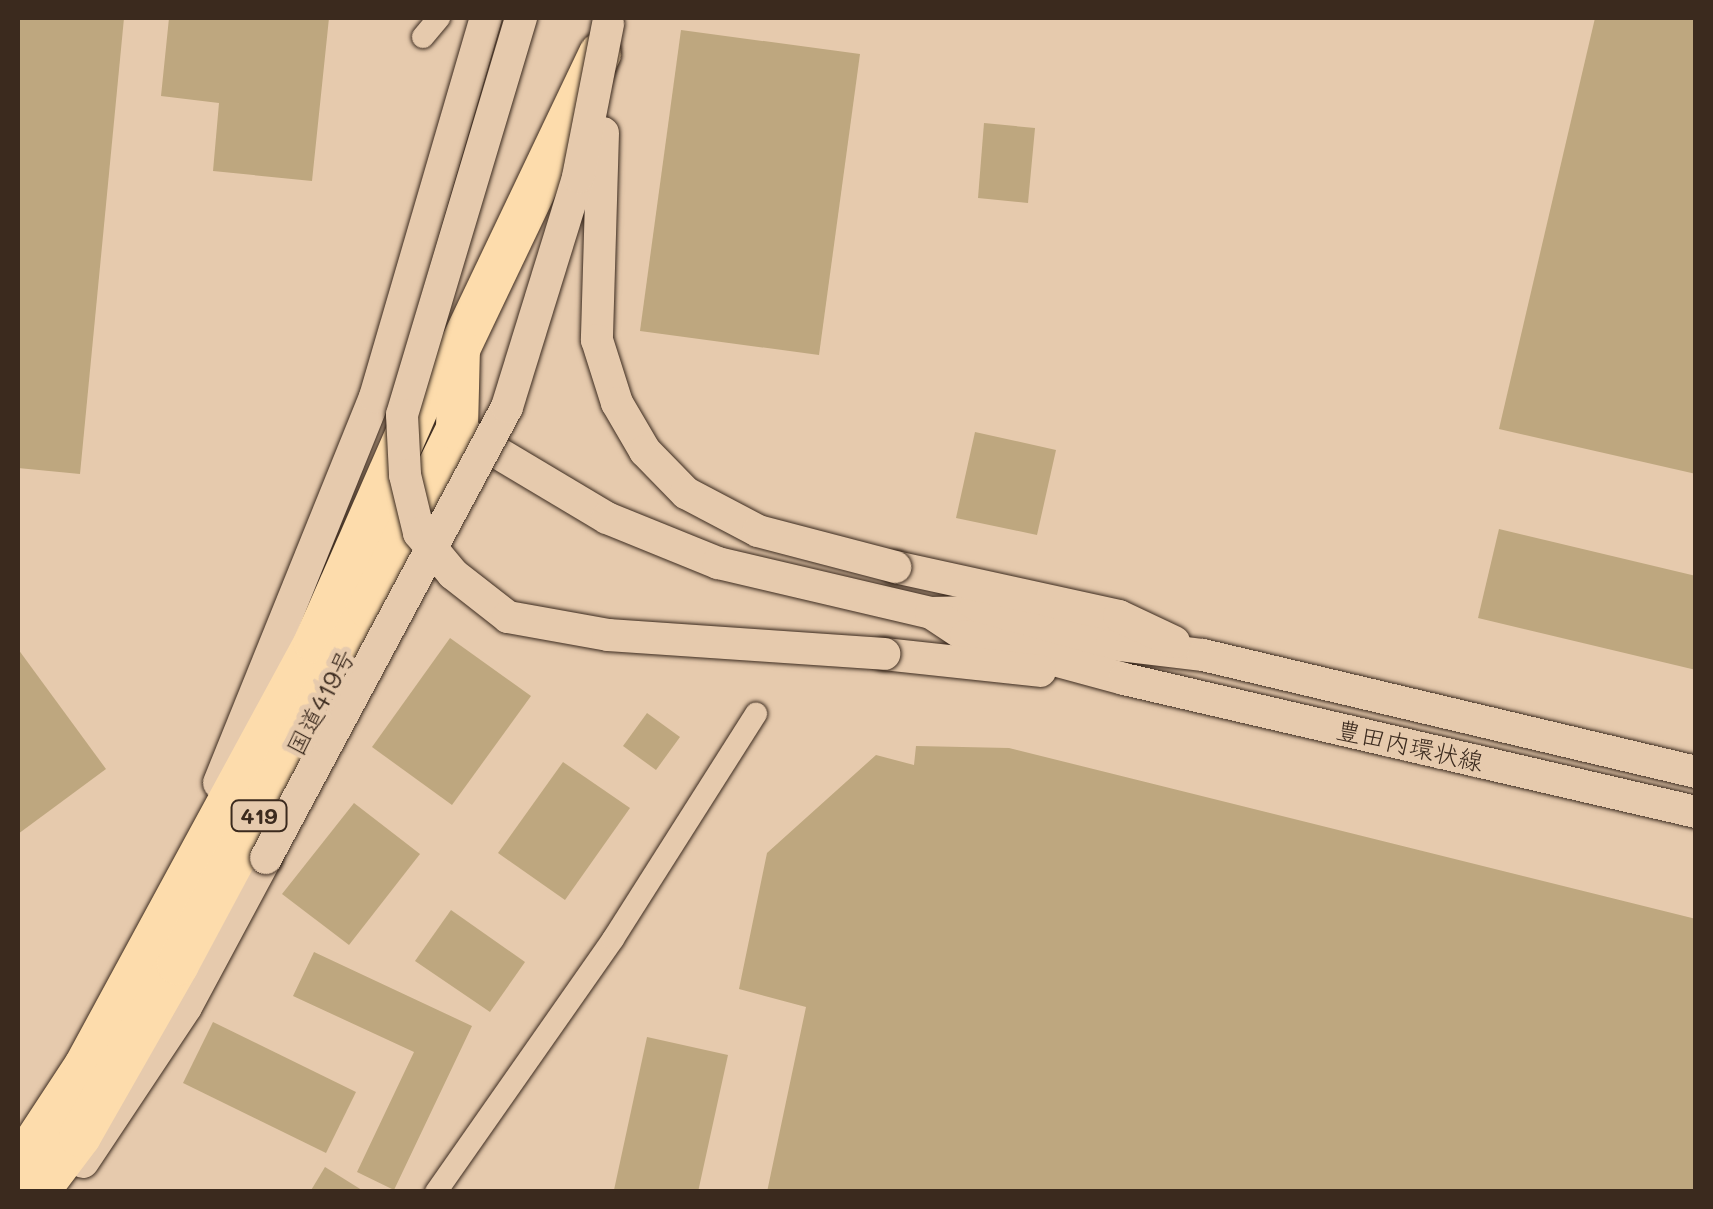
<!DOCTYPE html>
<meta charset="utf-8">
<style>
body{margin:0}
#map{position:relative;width:1713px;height:1209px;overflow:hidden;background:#e6caad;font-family:Mali,"Klee One",sans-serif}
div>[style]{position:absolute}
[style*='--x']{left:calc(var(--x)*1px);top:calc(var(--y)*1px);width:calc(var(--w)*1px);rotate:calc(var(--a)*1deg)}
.building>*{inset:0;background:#bea77f}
.roads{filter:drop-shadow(0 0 2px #3b2a1e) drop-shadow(0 0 2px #3b2a1e)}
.street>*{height:22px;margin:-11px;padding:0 11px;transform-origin:11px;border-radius:11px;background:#e6caad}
.secondary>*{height:32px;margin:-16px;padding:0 16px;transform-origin:16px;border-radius:16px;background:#e6caad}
.highway>*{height:42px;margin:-21px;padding:0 21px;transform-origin:21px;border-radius:21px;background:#fddcac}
.bridges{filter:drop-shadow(0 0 2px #3b2a1e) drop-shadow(0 0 2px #3b2a1e)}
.secondary-bridge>*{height:32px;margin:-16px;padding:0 16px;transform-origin:16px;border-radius:16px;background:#e6caad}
span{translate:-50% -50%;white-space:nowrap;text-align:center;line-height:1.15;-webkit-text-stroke:10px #e6caad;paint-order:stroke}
.shield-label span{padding:2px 8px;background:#e6caad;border:2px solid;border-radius:8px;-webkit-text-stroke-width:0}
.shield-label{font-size:22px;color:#3b2a1e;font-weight:700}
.street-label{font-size:25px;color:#3b2a1e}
.frame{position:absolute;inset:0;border:20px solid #3b2a1e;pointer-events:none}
</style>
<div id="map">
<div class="building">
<div style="clip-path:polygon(18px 18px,124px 18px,80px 474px,18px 468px)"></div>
<div style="clip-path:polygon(169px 18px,329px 18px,312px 181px,213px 171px,219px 103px,161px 96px)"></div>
<div style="clip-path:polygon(1595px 18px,1696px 18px,1696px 474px,1499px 429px)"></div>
<div style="clip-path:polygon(681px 30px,860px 54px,819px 355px,640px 331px)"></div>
<div style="clip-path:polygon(984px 123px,1035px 128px,1028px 203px,978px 198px)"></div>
<div style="clip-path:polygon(975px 432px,1056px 450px,1037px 535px,956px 518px)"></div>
<div style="clip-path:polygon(1499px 529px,1696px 576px,1696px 670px,1478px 618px)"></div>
<div style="clip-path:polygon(450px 638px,531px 696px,452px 805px,372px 747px)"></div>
<div style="clip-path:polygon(18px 649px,106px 769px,18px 834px)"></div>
<div style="clip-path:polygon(647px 713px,680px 737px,656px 770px,623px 746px)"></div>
<div style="clip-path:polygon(916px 746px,1009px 748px,1696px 919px,1696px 1192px,767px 1192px,806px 1007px,739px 989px,767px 853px,876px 755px,914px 765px)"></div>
<div style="clip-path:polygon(563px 762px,630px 808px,565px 900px,498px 853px)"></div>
<div style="clip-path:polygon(354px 803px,420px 854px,349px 945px,282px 894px)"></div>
<div style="clip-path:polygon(451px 910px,525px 962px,490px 1012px,415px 961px)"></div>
<div style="clip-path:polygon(314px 952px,472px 1026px,394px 1190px,357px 1172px,414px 1052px,293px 996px)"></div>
<div style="clip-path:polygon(213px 1022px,356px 1092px,326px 1153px,183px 1083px)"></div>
<div style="clip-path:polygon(647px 1037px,728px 1055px,698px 1192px,614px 1190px)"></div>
<div style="clip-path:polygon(325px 1167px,365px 1192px,310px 1192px)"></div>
</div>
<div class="roads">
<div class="street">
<div style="--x:423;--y:37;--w:25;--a:-50"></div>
<div style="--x:436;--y:1192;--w:309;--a:-55"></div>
<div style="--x:613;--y:939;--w:267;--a:-57.6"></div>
</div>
<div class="secondary">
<div style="--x:461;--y:431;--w:170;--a:30.8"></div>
<div style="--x:607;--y:518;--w:120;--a:22.1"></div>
<div style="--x:718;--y:563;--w:219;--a:13.2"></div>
<div style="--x:931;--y:613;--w:42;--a:-1.4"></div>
<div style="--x:973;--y:612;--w:143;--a:13"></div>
<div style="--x:1112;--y:644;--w:92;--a:6.9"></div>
<div style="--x:1203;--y:655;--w:507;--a:13.35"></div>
<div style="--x:895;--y:567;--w:229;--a:12.3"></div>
<div style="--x:1119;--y:616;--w:61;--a:25.3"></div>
<div style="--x:931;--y:613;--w:42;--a:33.3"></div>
<div style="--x:966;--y:636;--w:164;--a:15.2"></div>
<div style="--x:1124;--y:679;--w:587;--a:13.09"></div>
<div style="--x:884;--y:654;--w:157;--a:6.2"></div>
<div style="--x:219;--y:783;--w:416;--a:-68"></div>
<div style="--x:375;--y:397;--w:395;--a:-73.7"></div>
<div style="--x:83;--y:1162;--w:186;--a:-56.4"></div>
<div style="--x:186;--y:1007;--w:169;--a:-61.8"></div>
</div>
<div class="highway">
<div style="--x:18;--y:1168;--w:122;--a:-56.7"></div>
<div style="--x:85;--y:1066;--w:482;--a:-61.5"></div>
<div style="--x:315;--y:642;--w:259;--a:-66.3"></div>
<div style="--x:419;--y:405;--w:69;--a:-54.5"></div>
<div style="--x:459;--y:349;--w:327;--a:-64.5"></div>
<div style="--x:38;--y:1192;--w:70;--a:-53.1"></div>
<div style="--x:80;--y:1136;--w:198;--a:-60.3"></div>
<div style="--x:178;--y:964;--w:404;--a:-61.8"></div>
<div style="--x:369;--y:608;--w:199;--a:-63.8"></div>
<div style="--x:457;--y:429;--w:80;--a:-88.6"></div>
</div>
</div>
<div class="bridges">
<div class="secondary-bridge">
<div style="--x:521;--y:18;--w:414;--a:106.7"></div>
<div style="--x:402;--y:415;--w:60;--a:87.1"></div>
<div style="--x:405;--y:475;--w:60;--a:76.4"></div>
<div style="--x:419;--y:533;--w:53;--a:50.3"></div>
<div style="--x:453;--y:574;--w:70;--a:38"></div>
<div style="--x:508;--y:617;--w:102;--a:10.2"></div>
<div style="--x:608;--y:635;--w:277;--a:3.9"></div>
<div style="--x:603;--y:133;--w:207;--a:91.7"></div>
<div style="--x:597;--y:340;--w:66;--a:72.4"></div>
<div style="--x:617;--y:403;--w:56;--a:59.7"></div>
<div style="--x:645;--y:451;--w:59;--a:45.7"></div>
<div style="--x:686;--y:493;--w:81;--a:27.8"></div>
<div style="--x:758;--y:531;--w:142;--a:14.7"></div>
<div style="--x:266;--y:858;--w:511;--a:-61.88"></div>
<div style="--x:507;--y:407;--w:241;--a:-72.8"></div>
<div style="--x:578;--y:177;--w:156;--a:-78.9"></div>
</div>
</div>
<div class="shield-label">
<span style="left:259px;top:816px">419</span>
</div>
<div class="street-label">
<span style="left:320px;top:702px;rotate:-62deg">国道419号</span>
<span style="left:1410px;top:745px;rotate:13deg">豊田内環状線</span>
</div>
<div class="frame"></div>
</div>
